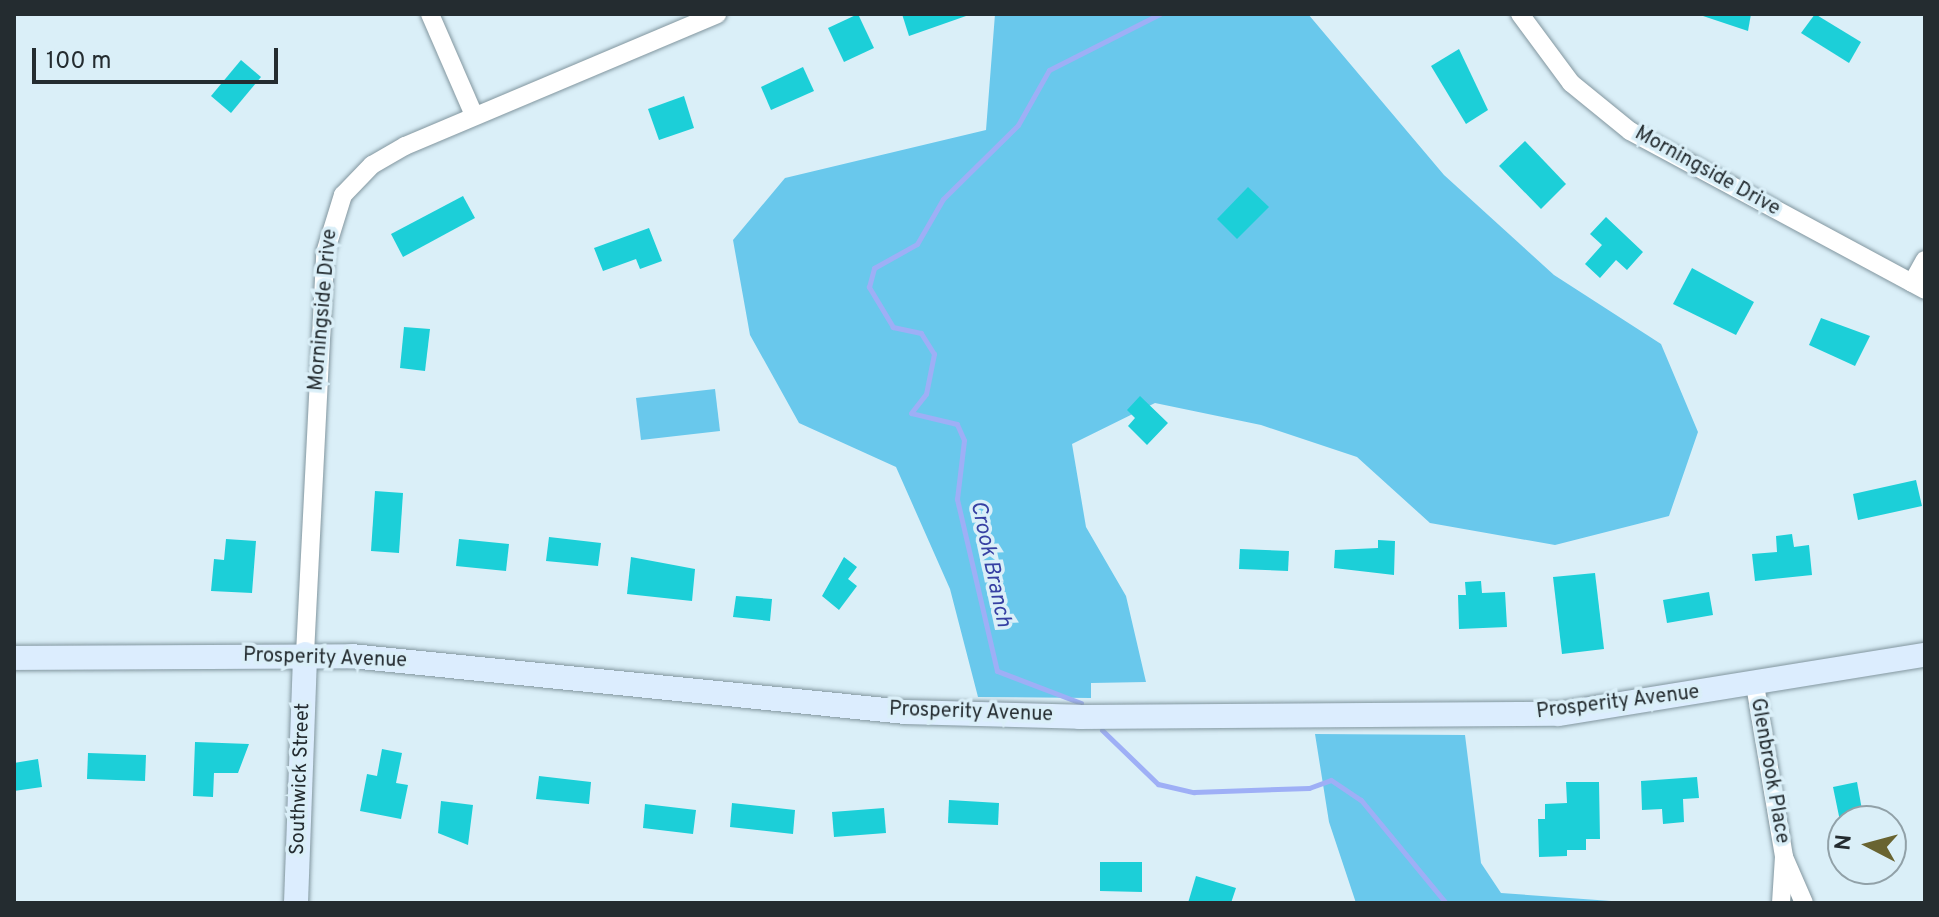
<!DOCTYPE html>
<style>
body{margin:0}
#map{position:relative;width:1939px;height:917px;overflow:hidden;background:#daeff8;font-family:Overpass,sans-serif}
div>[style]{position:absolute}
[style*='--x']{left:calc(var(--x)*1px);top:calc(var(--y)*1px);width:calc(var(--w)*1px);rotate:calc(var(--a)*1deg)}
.green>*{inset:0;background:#69c8ec}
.stream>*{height:5px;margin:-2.5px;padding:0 2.5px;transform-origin:2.5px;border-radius:2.5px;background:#9eaff6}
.building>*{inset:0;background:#1ccfd8}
.roads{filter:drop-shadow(0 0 2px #82969f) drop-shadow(0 0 2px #82969f)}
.street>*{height:18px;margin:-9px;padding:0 9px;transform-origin:9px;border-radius:9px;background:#fff}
.secondary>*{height:24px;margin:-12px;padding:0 12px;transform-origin:12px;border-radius:12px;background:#dcedfe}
span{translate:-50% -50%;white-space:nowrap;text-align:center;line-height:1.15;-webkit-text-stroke:7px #daeff8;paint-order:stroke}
.street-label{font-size:20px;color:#242c30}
.water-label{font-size:22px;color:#3640a3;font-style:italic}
.frame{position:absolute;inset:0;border:16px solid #242c30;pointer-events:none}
.north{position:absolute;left:1827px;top:805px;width:80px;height:80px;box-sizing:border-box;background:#daeff8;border:2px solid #91a1a8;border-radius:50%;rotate:276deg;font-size:22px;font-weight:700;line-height:32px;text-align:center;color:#242c30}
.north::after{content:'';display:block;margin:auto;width:28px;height:36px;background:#696431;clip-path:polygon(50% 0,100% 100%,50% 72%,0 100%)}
.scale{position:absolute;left:32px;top:48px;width:246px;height:36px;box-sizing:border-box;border:4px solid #242c30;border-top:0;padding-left:10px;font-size:24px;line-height:28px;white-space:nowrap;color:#242c30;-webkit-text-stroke:6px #daeff8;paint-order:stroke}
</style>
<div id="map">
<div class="green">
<div style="clip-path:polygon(995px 14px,1308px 14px,1444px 175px,1554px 275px,1661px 344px,1698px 432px,1669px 516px,1555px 545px,1430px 523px,1357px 457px,1261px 425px,1155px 403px,1072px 444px,1086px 527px,1126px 596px,1146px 682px,1091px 683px,1091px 698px,978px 697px,950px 589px,896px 467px,799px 423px,750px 335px,733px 240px,785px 178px,986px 130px)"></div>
<div style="clip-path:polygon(715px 389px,720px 431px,641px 440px,636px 398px)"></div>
<div style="clip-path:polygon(1315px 734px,1465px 735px,1481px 863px,1501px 893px,1639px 903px,1356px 903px,1329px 822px)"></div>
</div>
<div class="stream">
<div style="--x:1081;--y:703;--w:90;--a:-159.1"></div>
<div style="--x:997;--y:671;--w:177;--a:-103.1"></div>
<div style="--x:957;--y:499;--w:59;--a:-83.2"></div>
<div style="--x:964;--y:440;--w:17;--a:-114"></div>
<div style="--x:957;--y:424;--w:47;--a:-166.6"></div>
<div style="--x:911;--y:413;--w:24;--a:-52"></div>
<div style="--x:926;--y:394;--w:41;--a:-78.7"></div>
<div style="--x:934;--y:354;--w:25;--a:-122"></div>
<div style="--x:921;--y:333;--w:29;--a:-168"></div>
<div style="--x:893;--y:327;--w:47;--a:-121"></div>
<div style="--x:869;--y:287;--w:20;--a:-75"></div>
<div style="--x:874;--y:268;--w:49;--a:-29.2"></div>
<div style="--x:917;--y:244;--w:52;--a:-60"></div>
<div style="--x:943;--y:199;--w:105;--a:-44.6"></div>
<div style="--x:1018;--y:125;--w:63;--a:-60.6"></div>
<div style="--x:1049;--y:70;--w:124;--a:-26.8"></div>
<div style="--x:1102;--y:730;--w:78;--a:44"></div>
<div style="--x:1158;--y:784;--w:37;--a:13"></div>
<div style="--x:1194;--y:792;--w:115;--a:-2"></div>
<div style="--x:1309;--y:788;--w:23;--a:-20"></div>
<div style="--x:1331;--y:780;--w:36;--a:34"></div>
<div style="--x:1361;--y:800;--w:134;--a:50.5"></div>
</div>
<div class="building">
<div style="clip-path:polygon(858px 14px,874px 48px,844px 62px,828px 28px)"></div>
<div style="clip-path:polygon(902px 14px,966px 14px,966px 16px,909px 36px)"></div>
<div style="clip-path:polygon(1697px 14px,1751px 14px,1748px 31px)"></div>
<div style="clip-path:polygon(1815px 14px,1861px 42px,1849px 63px,1801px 33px)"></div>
<div style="clip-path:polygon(1459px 49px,1488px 110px,1466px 124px,1431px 66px)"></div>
<div style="clip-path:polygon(241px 60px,261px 77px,231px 113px,211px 96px)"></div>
<div style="clip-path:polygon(803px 67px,814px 91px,771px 110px,761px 87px)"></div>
<div style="clip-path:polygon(684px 96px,694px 128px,659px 140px,648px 109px)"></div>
<div style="clip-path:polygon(1525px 141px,1566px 184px,1541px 209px,1499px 166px)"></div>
<div style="clip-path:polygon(1248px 187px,1269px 207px,1237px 239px,1217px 219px)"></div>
<div style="clip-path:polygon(463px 196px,475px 218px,403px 257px,391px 234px)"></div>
<div style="clip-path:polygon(1606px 217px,1643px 252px,1627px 270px,1616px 260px,1600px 278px,1585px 264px,1602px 245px,1590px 234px)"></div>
<div style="clip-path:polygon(649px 228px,662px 261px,640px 269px,636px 259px,603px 271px,594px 248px)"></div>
<div style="clip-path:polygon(1692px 268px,1754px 302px,1736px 335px,1673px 304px)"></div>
<div style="clip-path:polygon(1821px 318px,1870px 336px,1855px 366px,1809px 345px)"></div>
<div style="clip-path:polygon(404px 327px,430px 329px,425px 371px,400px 368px)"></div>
<div style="clip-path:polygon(1140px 396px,1168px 423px,1147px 445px,1128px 426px,1135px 418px,1127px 410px)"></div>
<div style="clip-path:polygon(1916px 480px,1922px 506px,1858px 520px,1853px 494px)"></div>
<div style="clip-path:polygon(375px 491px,403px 493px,399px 553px,371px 551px)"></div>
<div style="clip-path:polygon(1792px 534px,1794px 547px,1809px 545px,1812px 575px,1755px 581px,1752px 554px,1777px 552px,1776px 536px)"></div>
<div style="clip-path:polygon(549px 537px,601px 543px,598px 566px,546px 561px)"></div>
<div style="clip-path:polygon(226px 539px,256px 541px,252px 593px,211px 591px,214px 559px,224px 560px)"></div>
<div style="clip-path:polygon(459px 539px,509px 544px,506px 571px,456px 566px)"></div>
<div style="clip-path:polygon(1378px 540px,1395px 541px,1394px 575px,1334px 568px,1335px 550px,1378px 548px)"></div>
<div style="clip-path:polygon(1240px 549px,1289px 551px,1288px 571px,1239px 569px)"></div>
<div style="clip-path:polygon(631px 557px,695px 569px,692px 601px,627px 594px)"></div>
<div style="clip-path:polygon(844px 557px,857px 567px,848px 579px,857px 586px,839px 610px,822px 596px)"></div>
<div style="clip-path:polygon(1595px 573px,1604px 649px,1562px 654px,1553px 577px)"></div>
<div style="clip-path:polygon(1481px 581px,1482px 593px,1505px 592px,1507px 627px,1459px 629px,1458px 595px,1466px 595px,1465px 582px)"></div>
<div style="clip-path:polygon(1709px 592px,1713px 615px,1667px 623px,1663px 600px)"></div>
<div style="clip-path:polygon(736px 596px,772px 599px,770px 621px,733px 617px)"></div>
<div style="clip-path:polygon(195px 742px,249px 744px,238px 773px,214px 773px,213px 797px,193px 796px)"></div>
<div style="clip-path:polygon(382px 749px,402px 753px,396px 783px,408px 785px,401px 819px,360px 811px,367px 774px,377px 776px)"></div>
<div style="clip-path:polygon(88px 753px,146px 755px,145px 781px,87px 779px)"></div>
<div style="clip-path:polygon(38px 759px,42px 787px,14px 791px,14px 763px)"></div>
<div style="clip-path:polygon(539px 776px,591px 782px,589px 804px,536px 799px)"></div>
<div style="clip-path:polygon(1697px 777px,1699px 798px,1683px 799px,1684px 822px,1663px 824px,1662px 809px,1642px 810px,1641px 781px)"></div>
<div style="clip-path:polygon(1566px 782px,1599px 782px,1600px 839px,1586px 839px,1586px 850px,1567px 850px,1567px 856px,1539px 857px,1538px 819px,1545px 819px,1545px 804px,1567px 803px)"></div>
<div style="clip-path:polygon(1857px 782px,1864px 821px,1840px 821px,1833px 787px)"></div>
<div style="clip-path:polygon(949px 800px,999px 803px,998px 825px,948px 823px)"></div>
<div style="clip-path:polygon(441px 801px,473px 805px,468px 845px,438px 833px)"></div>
<div style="clip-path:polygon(732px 803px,795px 810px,793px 834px,730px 827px)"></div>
<div style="clip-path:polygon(645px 804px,696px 810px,693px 834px,643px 828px)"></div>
<div style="clip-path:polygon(884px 808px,886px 833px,834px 837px,832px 812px)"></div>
<div style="clip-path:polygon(1100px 862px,1142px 862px,1142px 892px,1100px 891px)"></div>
<div style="clip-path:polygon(1196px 876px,1236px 888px,1231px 903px,1188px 903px)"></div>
</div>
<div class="roads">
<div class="street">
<div style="--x:430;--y:14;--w:110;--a:66.5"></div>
<div style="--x:1520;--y:14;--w:86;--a:53.5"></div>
<div style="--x:1571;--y:83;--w:76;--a:39.1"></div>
<div style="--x:1630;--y:131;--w:335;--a:28.3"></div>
<div style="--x:1912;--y:283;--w:26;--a:-61"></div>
<div style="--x:305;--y:654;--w:401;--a:-87.1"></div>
<div style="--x:325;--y:253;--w:61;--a:-72.8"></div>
<div style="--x:343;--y:195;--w:42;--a:-46"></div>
<div style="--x:372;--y:165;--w:38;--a:-30"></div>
<div style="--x:405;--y:146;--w:339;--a:-22.9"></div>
<div style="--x:1755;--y:685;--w:174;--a:80.4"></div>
<div style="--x:1781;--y:903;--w:46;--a:-86.3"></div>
<div style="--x:1784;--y:857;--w:50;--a:66.5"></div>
</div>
<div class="secondary">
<div style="--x:14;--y:658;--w:337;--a:-0.3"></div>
<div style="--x:351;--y:656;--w:557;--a:5.77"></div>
<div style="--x:905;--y:712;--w:174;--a:1.6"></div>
<div style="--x:1079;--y:717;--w:480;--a:-0.4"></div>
<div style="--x:1559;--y:714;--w:371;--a:-9.2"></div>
<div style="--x:296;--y:903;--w:249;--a:-87.9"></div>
</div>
</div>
<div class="street-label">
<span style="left:1707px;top:172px;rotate:29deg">Morningside Drive</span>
<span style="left:324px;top:310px;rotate:-85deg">Morningside Drive</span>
<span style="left:325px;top:659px;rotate:2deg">Prosperity Avenue</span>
<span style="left:1618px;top:703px;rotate:-7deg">Prosperity Avenue</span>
<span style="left:971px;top:713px;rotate:2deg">Prosperity Avenue</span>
<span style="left:1769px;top:771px;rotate:80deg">Glenbrook Place</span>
<span style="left:301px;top:779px;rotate:-88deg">Southwick Street</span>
</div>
<div class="water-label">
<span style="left:990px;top:564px;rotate:78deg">Crook Branch</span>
</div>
<div class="frame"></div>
<div class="north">N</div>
<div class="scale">100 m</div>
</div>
